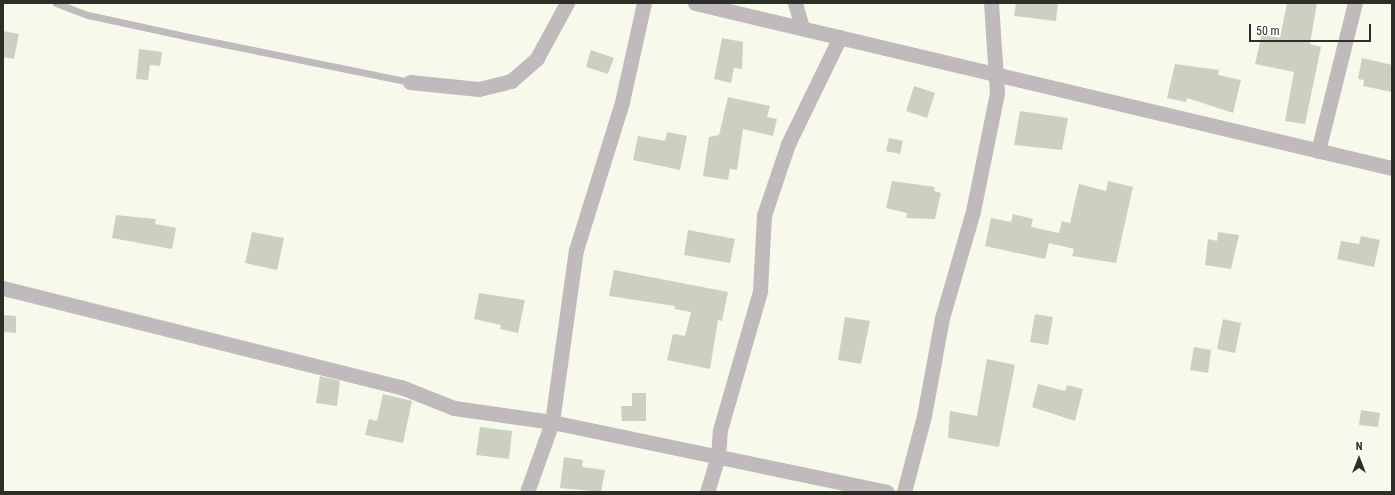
<!DOCTYPE html>
<style>
body{margin:0}
#map{position:relative;width:1395px;height:495px;overflow:hidden;background:#f7faeb;font-family:"Roboto Condensed",sans-serif}
div>[style]{position:absolute}
[style*='--x']{left:calc(var(--x)*1px);top:calc(var(--y)*1px);width:calc(var(--w)*1px);rotate:calc(var(--a)*1deg)}
.building>*{inset:0;background:#ccd0c1}
.lane>*{height:7px;margin:-3.5px;padding:0 3.5px;transform-origin:3.5px;border-radius:3.5px;background:#c1babc}
.street>*{height:15px;margin:-7.5px;padding:0 7.5px;transform-origin:7.5px;border-radius:7.5px;background:#c1babc}
span{translate:-50% -50%;white-space:nowrap;text-align:center;line-height:1.15;-webkit-text-stroke:3px #fff;paint-order:stroke}
.frame{position:absolute;inset:0;border:4px solid #2c2e28;pointer-events:none}
.north{position:absolute;left:1339px;top:439px;width:40px;height:40px;-webkit-text-stroke:3px #fff;paint-order:stroke;rotate:0deg;font-size:11px;font-weight:700;line-height:16px;text-align:center;color:#2c2e28}
.north::after{content:'';display:block;margin:auto;width:14px;height:18px;background:#2c2e28;clip-path:polygon(50% 0,100% 100%,50% 72%,0 100%)}
.scale{position:absolute;left:1249px;top:24px;width:122px;height:18px;box-sizing:border-box;border:2px solid #2c2e28;border-top:0;padding-left:5px;font-size:12px;line-height:14px;white-space:nowrap;color:#2c2e28;-webkit-text-stroke:3px #fff;paint-order:stroke}
</style>
<div id="map">
<div class="building">
<div style="clip-path:polygon(1016px 3px,1058px 3px,1056px 21px,1014px 16px)"></div>
<div style="clip-path:polygon(1287px 3px,1317px 3px,1310px 44px,1321px 47px,1305px 124px,1285px 121px,1294px 72px,1255px 64px,1262px 34px,1280px 38px)"></div>
<div style="clip-path:polygon(3px 31px,19px 34px,14px 59px,3px 57px)"></div>
<div style="clip-path:polygon(722px 38px,743px 42px,742px 69px,734px 68px,731px 83px,714px 79px)"></div>
<div style="clip-path:polygon(139px 49px,162px 52px,160px 66px,150px 65px,148px 80px,136px 79px)"></div>
<div style="clip-path:polygon(591px 50px,614px 58px,608px 74px,586px 67px)"></div>
<div style="clip-path:polygon(1362px 58px,1392px 65px,1392px 92px,1363px 86px,1364px 80px,1358px 79px)"></div>
<div style="clip-path:polygon(1175px 64px,1219px 70px,1218px 75px,1241px 80px,1233px 113px,1187px 98px,1186px 102px,1167px 98px)"></div>
<div style="clip-path:polygon(914px 86px,935px 93px,927px 118px,906px 111px)"></div>
<div style="clip-path:polygon(728px 97px,770px 106px,767px 117px,777px 119px,773px 136px,743px 129px,737px 170px,730px 169px,728px 180px,703px 176px,709px 137px,719px 135px)"></div>
<div style="clip-path:polygon(1020px 111px,1068px 118px,1062px 150px,1014px 145px)"></div>
<div style="clip-path:polygon(667px 132px,687px 136px,680px 170px,633px 160px,638px 136px,665px 141px)"></div>
<div style="clip-path:polygon(889px 138px,903px 141px,900px 154px,886px 151px)"></div>
<div style="clip-path:polygon(892px 181px,935px 187px,934px 191px,941px 193px,935px 219px,906px 218px,907px 213px,886px 208px)"></div>
<div style="clip-path:polygon(1108px 181px,1133px 187px,1116px 263px,1072px 256px,1074px 249px,1049px 243px,1045px 259px,985px 246px,991px 218px,1011px 222px,1013px 214px,1033px 219px,1031px 227px,1059px 233px,1062px 221px,1070px 223px,1079px 184px,1106px 191px)"></div>
<div style="clip-path:polygon(116px 215px,156px 219px,155px 224px,176px 228px,172px 249px,112px 238px)"></div>
<div style="clip-path:polygon(688px 230px,735px 239px,730px 263px,684px 255px)"></div>
<div style="clip-path:polygon(252px 232px,284px 238px,277px 270px,245px 263px)"></div>
<div style="clip-path:polygon(1218px 232px,1239px 235px,1231px 269px,1205px 265px,1208px 239px,1217px 241px)"></div>
<div style="clip-path:polygon(1361px 236px,1380px 240px,1374px 267px,1337px 259px,1341px 241px,1359px 244px)"></div>
<div style="clip-path:polygon(614px 270px,728px 292px,722px 321px,718px 320px,710px 369px,667px 360px,673px 334px,685px 336px,691px 312px,674px 309px,675px 306px,609px 296px)"></div>
<div style="clip-path:polygon(479px 293px,525px 300px,518px 333px,500px 329px,501px 325px,474px 319px)"></div>
<div style="clip-path:polygon(1035px 314px,1053px 317px,1048px 345px,1030px 342px)"></div>
<div style="clip-path:polygon(3px 315px,16px 316px,16px 333px,3px 332px)"></div>
<div style="clip-path:polygon(845px 317px,870px 321px,861px 364px,838px 360px)"></div>
<div style="clip-path:polygon(1223px 319px,1241px 323px,1235px 353px,1217px 349px)"></div>
<div style="clip-path:polygon(1194px 347px,1211px 350px,1208px 373px,1190px 370px)"></div>
<div style="clip-path:polygon(987px 359px,1015px 365px,999px 447px,948px 438px,950px 411px,977px 416px)"></div>
<div style="clip-path:polygon(320px 376px,340px 381px,337px 406px,316px 403px)"></div>
<div style="clip-path:polygon(1038px 384px,1065px 391px,1067px 385px,1083px 389px,1075px 421px,1032px 407px)"></div>
<div style="clip-path:polygon(632px 393px,646px 393px,646px 421px,622px 421px,621px 406px,632px 406px)"></div>
<div style="clip-path:polygon(383px 394px,412px 401px,403px 443px,365px 435px,369px 419px,377px 421px)"></div>
<div style="clip-path:polygon(1361px 410px,1380px 413px,1378px 427px,1359px 425px)"></div>
<div style="clip-path:polygon(480px 427px,512px 431px,509px 459px,476px 455px)"></div>
<div style="clip-path:polygon(564px 457px,583px 460px,582px 467px,605px 470px,601px 492px,560px 488px)"></div>
</div>
<div class="lane">
<div style="--x:56;--y:3;--w:34;--a:21"></div>
<div style="--x:88;--y:15;--w:103;--a:12.3"></div>
<div style="--x:189;--y:37;--w:226;--a:11.5"></div>
</div>
<div class="street">
<div style="--x:695;--y:3;--w:716;--a:13.32"></div>
<div style="--x:795;--y:3;--w:26;--a:74"></div>
<div style="--x:410;--y:82;--w:69;--a:5.8"></div>
<div style="--x:479;--y:89;--w:33;--a:-14"></div>
<div style="--x:511;--y:81;--w:35;--a:-41"></div>
<div style="--x:537;--y:58;--w:63;--a:-61.4"></div>
<div style="--x:1318;--y:151;--w:153;--a:-76"></div>
<div style="--x:3;--y:288;--w:410;--a:14"></div>
<div style="--x:401;--y:387;--w:57;--a:21.6"></div>
<div style="--x:454;--y:408;--w:99;--a:8.1"></div>
<div style="--x:552;--y:422;--w:342;--a:11.8"></div>
<div style="--x:527;--y:492;--w:74;--a:-70.3"></div>
<div style="--x:552;--y:422;--w:174;--a:-82.1"></div>
<div style="--x:576;--y:250;--w:155;--a:-72.7"></div>
<div style="--x:622;--y:102;--w:101;--a:-77.5"></div>
<div style="--x:707;--y:492;--w:37;--a:-73"></div>
<div style="--x:718;--y:457;--w:27;--a:-86"></div>
<div style="--x:720;--y:430;--w:145;--a:-73.9"></div>
<div style="--x:760;--y:291;--w:76;--a:-87"></div>
<div style="--x:764;--y:215;--w:75;--a:-71.3"></div>
<div style="--x:788;--y:144;--w:119;--a:-64.1"></div>
<div style="--x:904;--y:492;--w:79;--a:-75.3"></div>
<div style="--x:924;--y:416;--w:100;--a:-79.6"></div>
<div style="--x:942;--y:318;--w:111;--a:-73.8"></div>
<div style="--x:973;--y:211;--w:120;--a:-78.5"></div>
<div style="--x:997;--y:93;--w:90;--a:-93.8"></div>
</div>
<div class="frame"></div>
<div class="north">N</div>
<div class="scale">50 m</div>
</div>
